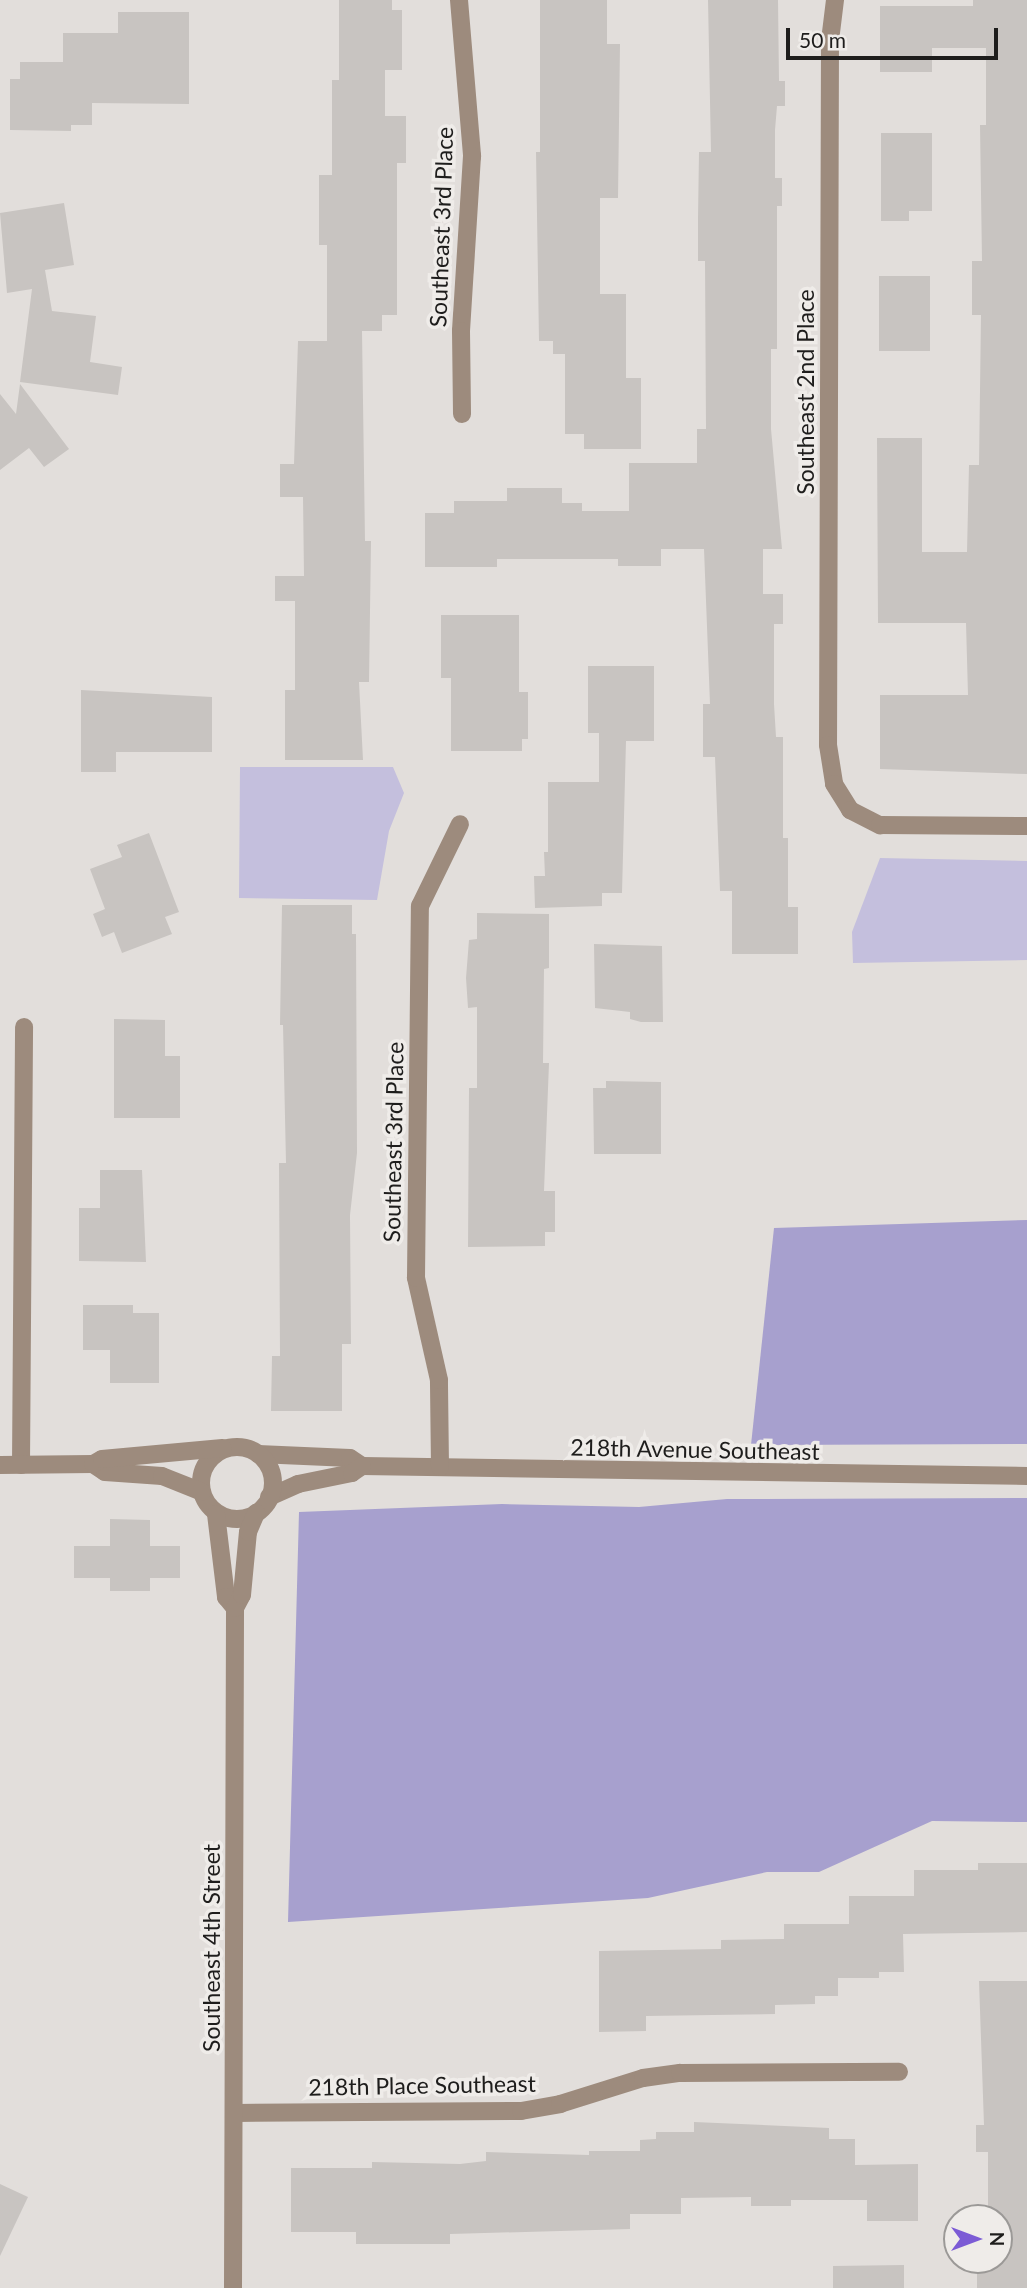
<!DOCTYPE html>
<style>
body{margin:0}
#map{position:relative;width:1027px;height:2288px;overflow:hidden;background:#e2dedb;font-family:Lato,sans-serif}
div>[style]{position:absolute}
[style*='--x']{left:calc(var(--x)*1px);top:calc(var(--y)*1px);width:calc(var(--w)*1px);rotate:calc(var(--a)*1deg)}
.green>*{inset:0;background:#c4bfdd}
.forest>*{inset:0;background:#a7a0ce}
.building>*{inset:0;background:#c8c4c1}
.minor>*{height:18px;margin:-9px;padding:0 9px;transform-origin:9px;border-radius:9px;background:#9d8b7d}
.tertiary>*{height:18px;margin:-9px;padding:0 9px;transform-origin:9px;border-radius:9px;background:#9d8b7d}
.tertiary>.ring{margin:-9px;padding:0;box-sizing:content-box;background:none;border:18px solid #9d8b7d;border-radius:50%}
span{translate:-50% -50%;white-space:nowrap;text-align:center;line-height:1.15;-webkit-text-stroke:7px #efece9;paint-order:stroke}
.street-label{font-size:23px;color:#1e1d1c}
.north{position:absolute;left:943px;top:2204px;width:70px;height:70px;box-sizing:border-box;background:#efece9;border:2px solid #9b9997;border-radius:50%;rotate:90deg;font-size:19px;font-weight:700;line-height:28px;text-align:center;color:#1e1d1c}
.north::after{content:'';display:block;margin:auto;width:24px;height:32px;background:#7c5bd5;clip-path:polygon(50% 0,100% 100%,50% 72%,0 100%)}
.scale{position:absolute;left:786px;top:28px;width:212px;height:32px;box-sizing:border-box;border:4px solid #1e1d1c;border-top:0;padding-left:9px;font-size:21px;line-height:24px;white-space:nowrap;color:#1e1d1c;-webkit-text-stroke:5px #efece9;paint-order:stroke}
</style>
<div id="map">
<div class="green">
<div style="clip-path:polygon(240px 767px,393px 767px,404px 793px,389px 831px,377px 900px,239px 898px)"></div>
<div style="clip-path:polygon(880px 858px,1027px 861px,1027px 960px,853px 963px,852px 932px)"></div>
</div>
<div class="forest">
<div style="clip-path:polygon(1027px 1220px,1027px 1444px,751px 1445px,774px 1228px)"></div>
<div style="clip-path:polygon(1027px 1498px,1027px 1822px,932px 1821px,819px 1872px,767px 1872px,648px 1898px,288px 1922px,299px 1512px,502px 1504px,639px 1507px,727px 1499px)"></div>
</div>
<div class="building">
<div style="clip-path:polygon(339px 0,392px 0,392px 10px,402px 10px,402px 70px,385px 70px,385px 116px,406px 116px,406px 163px,397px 163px,397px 315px,382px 315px,382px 331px,362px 331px,365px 541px,371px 541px,369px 682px,359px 682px,363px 760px,285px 760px,285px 690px,295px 690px,295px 601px,275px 601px,275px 576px,304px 576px,303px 497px,280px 497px,280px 464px,294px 464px,298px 341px,327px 341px,327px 245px,319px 245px,319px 175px,332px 175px,332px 80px,339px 80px)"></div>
<div style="clip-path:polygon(540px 0,607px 0,607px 44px,620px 44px,618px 198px,600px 198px,600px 294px,626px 294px,626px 378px,641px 378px,641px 449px,584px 449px,584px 434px,565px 434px,565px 354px,553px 354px,553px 341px,539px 341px,536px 152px,540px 152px)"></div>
<div style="clip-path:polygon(708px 0,778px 0,779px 81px,785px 81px,785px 106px,777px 106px,775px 130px,775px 178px,782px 178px,782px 206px,777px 206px,777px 349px,771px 349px,771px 429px,782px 549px,763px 549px,763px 594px,783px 594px,783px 624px,774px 624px,774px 704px,776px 737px,783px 737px,783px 838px,788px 838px,788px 907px,798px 907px,798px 954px,732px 954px,732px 891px,720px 891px,715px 757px,703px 757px,703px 704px,710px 704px,704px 549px,661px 549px,661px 566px,618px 566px,618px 559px,497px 559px,497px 567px,425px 567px,425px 513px,454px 513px,454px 501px,507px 501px,507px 488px,562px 488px,562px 503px,582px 503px,582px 511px,629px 511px,629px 463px,697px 463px,697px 429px,706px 429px,705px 261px,698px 261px,698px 218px,699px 152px,711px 152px)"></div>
<div style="clip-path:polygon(973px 0,1027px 0,1027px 774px,880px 769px,880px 695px,968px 695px,966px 623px,878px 623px,877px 438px,922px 438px,922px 552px,967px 552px,969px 465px,979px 465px,981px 315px,972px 315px,972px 261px,982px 261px,980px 125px,986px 125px,986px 48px,932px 48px,932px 72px,880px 72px,880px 6px,973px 6px)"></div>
<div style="clip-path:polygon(118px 12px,189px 12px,189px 104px,92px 103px,92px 125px,71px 125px,71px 131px,10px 130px,10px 79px,20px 79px,20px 62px,63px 62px,63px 33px,118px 33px)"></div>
<div style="clip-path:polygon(881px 133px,932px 133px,932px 211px,909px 211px,909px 221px,881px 221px)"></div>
<div style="clip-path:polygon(64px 203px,74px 265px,45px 270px,52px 311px,96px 316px,90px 362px,122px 367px,118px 395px,20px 382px,32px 289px,7px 293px,0 213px)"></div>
<div style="clip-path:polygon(879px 276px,930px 276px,930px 351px,879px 351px)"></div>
<div style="clip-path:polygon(20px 384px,69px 449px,44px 467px,29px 448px,0 470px,0 394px,16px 414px)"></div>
<div style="clip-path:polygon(441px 615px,519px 615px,519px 692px,528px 692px,528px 739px,522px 739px,522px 751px,451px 751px,451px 678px,441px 678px)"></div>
<div style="clip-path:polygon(588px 666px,654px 666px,654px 741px,626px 741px,622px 893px,602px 893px,602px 906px,535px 908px,534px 876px,545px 876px,544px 852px,548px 852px,548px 782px,599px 782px,599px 733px,588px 733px)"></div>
<div style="clip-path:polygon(81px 690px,212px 697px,212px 752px,116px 752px,116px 772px,81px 772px)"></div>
<div style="clip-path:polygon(149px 833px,179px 912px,165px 917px,172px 934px,122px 953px,114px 932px,102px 937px,93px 914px,105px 909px,90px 869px,122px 857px,117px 845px)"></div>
<div style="clip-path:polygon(282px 905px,352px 905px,352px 934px,356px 934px,357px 1153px,350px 1215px,351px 1344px,342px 1344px,342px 1411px,271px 1411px,272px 1356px,280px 1356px,279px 1163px,286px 1163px,283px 1025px,280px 1025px)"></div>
<div style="clip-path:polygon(477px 913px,549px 914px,549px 968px,544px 969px,543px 1063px,549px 1063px,544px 1191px,555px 1191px,555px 1232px,545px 1232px,545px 1246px,468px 1247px,469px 1088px,477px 1088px,477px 1007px,468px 1008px,466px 978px,469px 940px,477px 939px)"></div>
<div style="clip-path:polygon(594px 944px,662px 946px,663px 1022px,641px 1022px,630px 1019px,630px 1012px,595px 1008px)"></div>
<div style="clip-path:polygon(114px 1019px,165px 1020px,165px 1056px,180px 1056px,180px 1118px,114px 1118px)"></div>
<div style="clip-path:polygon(606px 1081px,661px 1082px,661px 1154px,594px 1154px,593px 1088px,606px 1088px)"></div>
<div style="clip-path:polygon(100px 1170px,142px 1170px,146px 1262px,79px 1261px,79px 1208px,100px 1208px)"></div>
<div style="clip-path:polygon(83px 1305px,133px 1305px,133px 1313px,159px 1313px,159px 1383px,110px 1383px,110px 1350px,83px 1350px)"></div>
<div style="clip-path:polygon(110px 1519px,150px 1520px,150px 1546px,180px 1546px,180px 1578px,150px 1578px,150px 1591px,110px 1591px,110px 1578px,74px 1578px,74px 1546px,110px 1546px)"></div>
<div style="clip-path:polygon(978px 1863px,1027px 1863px,1027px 1932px,903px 1934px,904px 1972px,879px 1972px,879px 1978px,838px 1978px,838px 1996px,815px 1996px,815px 2004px,775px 2005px,775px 2014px,646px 2016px,646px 2031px,599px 2032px,599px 1951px,721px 1949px,721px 1940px,784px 1939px,784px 1924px,849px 1924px,849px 1896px,914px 1896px,914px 1870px,978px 1870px)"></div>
<div style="clip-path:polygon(979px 1981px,1027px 1981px,1027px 2288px,977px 2288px,977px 2266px,999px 2266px,999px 2218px,988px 2218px,988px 2152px,976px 2152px,976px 2125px,984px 2125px)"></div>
<div style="clip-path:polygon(694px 2122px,829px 2128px,829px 2139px,855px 2139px,855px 2165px,918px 2164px,918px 2221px,867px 2221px,867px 2200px,791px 2200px,791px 2206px,751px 2206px,751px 2197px,681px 2198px,681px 2214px,630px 2214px,630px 2229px,450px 2234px,450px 2244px,356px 2244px,356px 2232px,291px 2232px,291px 2168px,372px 2168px,372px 2162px,460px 2164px,486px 2161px,486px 2152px,589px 2155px,589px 2151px,640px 2151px,640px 2140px,656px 2139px,656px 2132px,694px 2132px)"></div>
<div style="clip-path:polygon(0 2184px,28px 2197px,0 2256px)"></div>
<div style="clip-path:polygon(904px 2265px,904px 2288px,833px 2288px,833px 2266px)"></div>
</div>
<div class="minor">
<div style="--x:459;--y:0;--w:157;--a:85.2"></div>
<div style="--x:472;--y:156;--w:175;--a:93.6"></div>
<div style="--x:461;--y:331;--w:83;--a:89.3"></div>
<div style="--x:835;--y:0;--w:39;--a:97"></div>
<div style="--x:830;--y:39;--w:706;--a:90.16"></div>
<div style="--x:828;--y:745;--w:39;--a:81"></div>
<div style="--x:834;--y:784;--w:31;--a:58"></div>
<div style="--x:850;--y:810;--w:34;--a:27"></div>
<div style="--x:880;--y:825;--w:147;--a:0.4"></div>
<div style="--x:258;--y:1454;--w:92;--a:2.5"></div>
<div style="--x:350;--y:1458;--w:14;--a:34"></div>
<div style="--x:362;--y:1466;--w:665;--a:0.86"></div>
<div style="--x:21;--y:1465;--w:438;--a:-89.6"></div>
<div style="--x:440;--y:1467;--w:87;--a:-90.7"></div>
<div style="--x:439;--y:1380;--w:105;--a:-102.7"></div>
<div style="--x:416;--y:1278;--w:372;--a:-89.4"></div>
<div style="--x:420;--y:906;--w:91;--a:-64"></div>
<div style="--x:269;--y:1497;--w:32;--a:-24"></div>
<div style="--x:298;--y:1484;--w:55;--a:-11.5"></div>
<div style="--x:352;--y:1473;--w:12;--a:-35"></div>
<div style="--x:235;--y:2113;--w:286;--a:-0.4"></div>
<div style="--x:521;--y:2111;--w:40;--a:-10"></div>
<div style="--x:560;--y:2104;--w:87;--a:-17.4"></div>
<div style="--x:643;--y:2078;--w:37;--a:-8"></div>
<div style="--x:680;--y:2073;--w:219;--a:-0.3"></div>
</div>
<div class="tertiary">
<div class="ring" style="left:201px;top:1447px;width:54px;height:54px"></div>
<div style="--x:93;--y:1464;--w:14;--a:34"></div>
<div style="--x:105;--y:1472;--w:57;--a:4"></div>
<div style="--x:162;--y:1476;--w:43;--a:21.8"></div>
<div style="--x:0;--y:1465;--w:93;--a:-0.6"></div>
<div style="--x:93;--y:1464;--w:10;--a:-29"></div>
<div style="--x:102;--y:1459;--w:121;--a:-5.2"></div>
<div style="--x:216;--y:1514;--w:84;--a:83.1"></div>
<div style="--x:226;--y:1597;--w:14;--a:51"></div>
<div style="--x:233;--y:2288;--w:680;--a:-89.83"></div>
<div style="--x:235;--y:1608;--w:15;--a:-62"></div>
<div style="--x:242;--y:1595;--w:63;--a:-84.6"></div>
<div style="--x:248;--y:1532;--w:21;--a:-67"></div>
</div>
<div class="street-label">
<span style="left:441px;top:227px;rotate:-88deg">Southeast 3rd Place</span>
<span style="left:805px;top:392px;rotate:-90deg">Southeast 2nd Place</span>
<span style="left:393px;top:1142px;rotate:-89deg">Southeast 3rd Place</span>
<span style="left:695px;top:1449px;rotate:1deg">218th Avenue Southeast</span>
<span style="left:211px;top:1948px;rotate:-90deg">Southeast 4th Street</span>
<span style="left:422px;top:2085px;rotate:-1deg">218th Place Southeast</span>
</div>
<div class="north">N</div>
<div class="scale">50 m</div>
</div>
